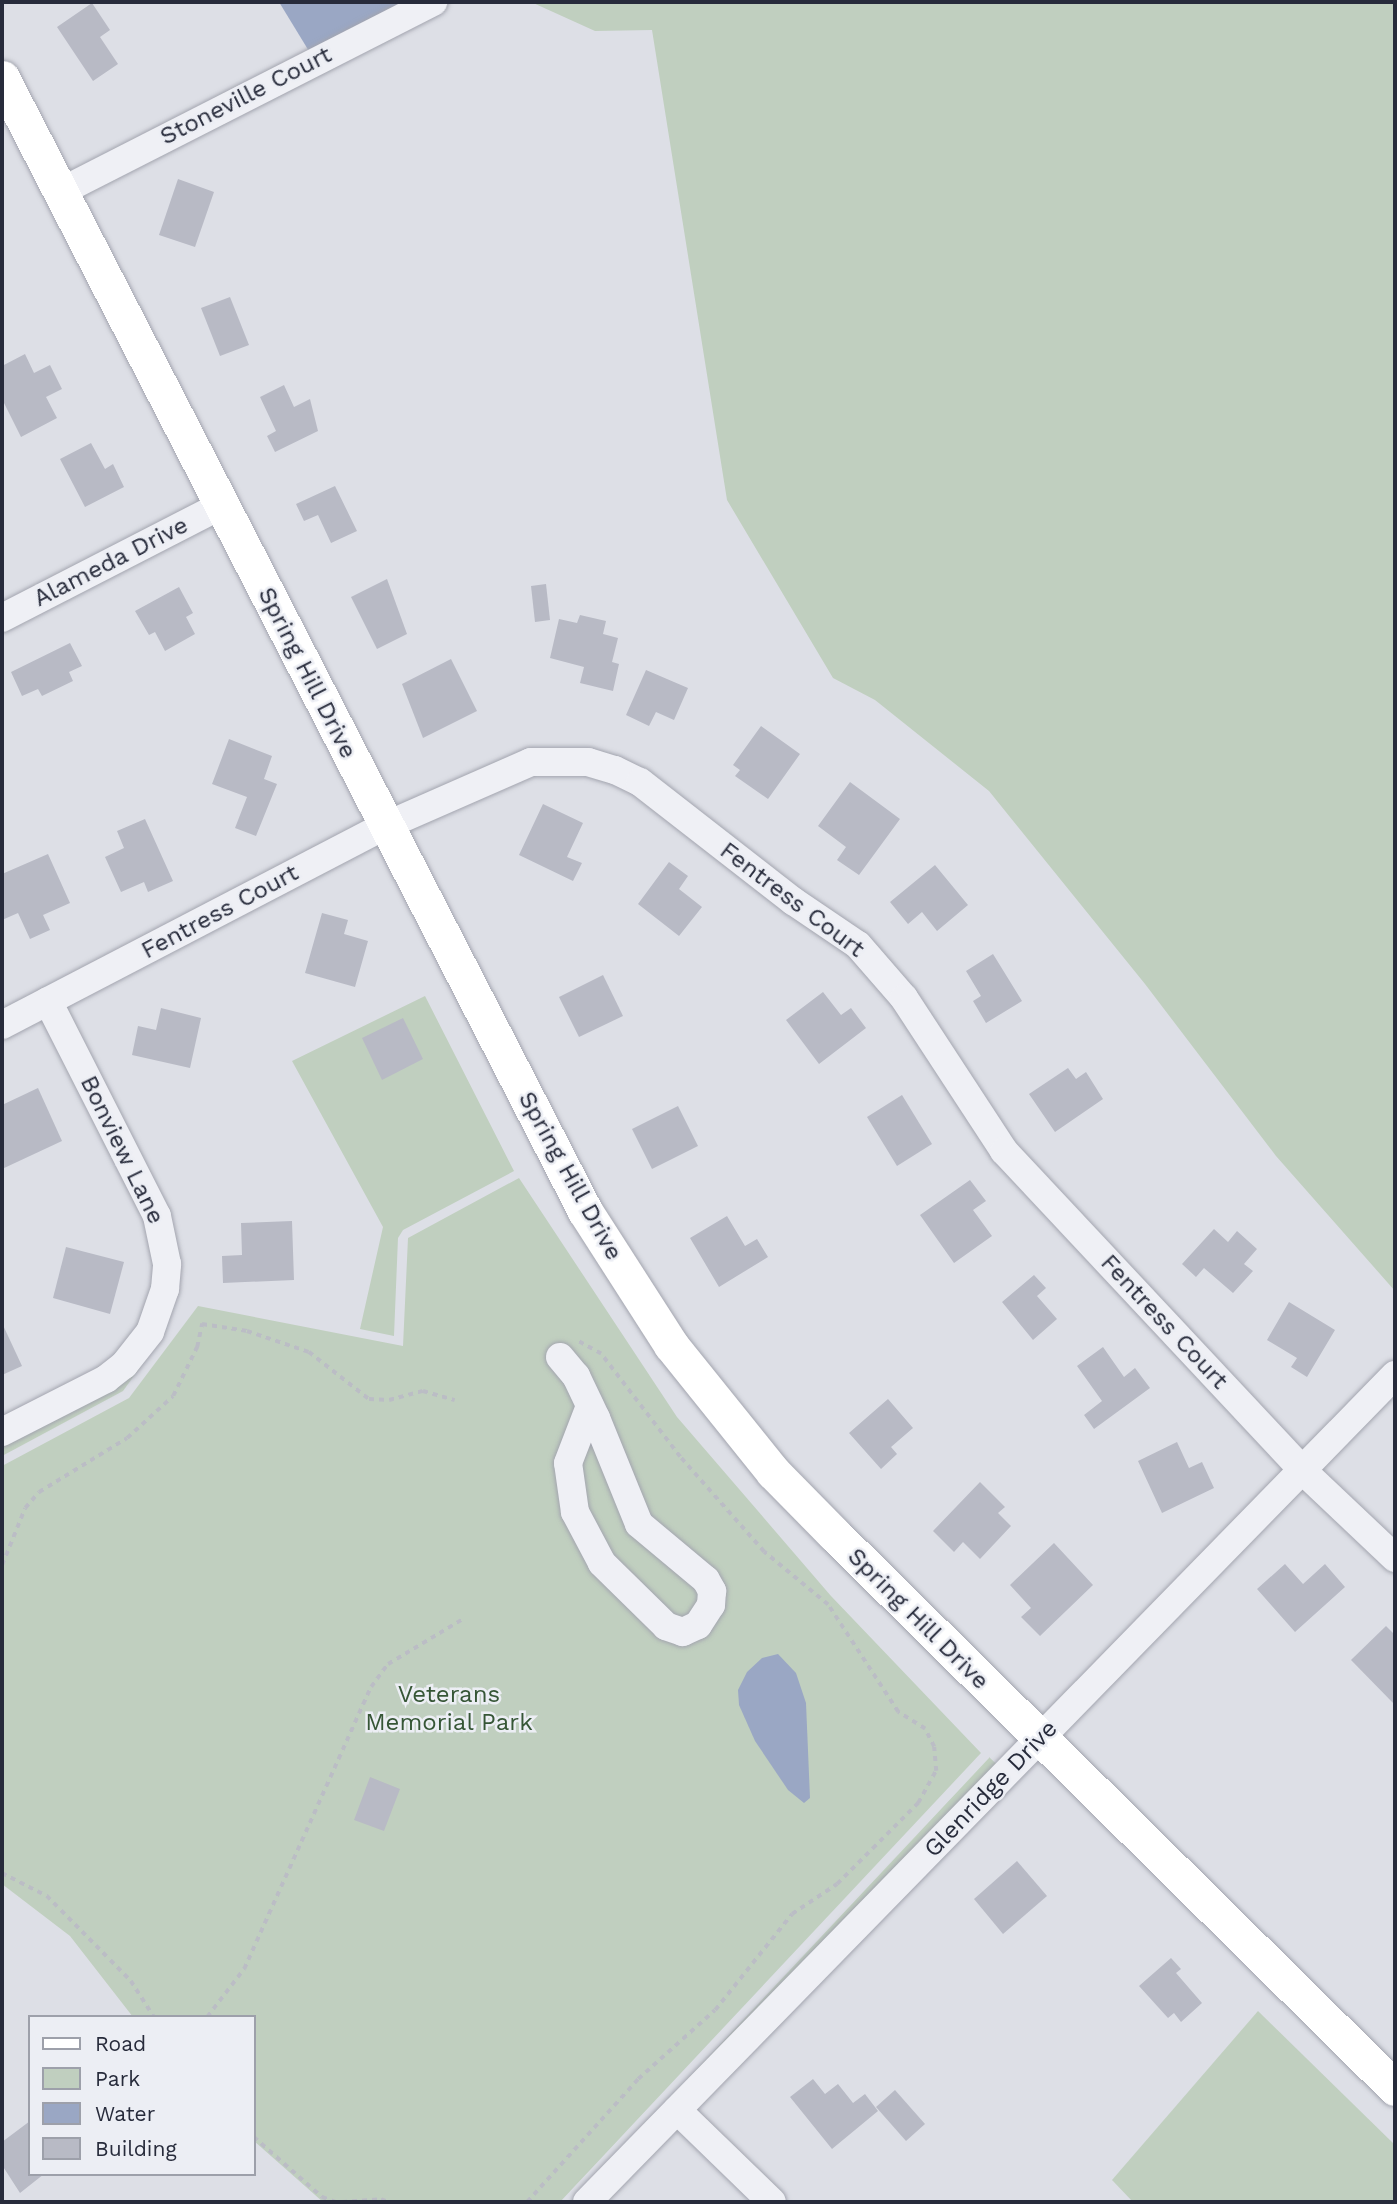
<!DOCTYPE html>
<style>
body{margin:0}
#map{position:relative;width:1397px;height:2204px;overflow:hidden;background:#dddfe6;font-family:"Work Sans",sans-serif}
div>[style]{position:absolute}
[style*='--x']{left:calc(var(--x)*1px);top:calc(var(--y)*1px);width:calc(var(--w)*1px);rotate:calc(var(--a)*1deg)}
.green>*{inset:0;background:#c0cfbf}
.water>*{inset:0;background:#9aa7c4}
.building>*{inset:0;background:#b8bac5}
.path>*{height:3.5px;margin-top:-1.75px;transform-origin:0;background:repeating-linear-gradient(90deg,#bbbdc5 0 5px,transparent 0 10px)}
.roads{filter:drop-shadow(0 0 2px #a3a5af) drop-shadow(0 0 2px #a3a5af)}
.minor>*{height:28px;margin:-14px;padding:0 14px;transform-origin:14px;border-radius:14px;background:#eff0f5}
.major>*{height:35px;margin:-17.5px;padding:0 17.5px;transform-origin:17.5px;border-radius:17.5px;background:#fff}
span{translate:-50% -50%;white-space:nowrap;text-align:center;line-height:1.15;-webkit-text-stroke:5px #eceef4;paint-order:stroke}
.street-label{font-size:24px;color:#272b3b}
.park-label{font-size:24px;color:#365636}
.frame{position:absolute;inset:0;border:4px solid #272b3b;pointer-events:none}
.legend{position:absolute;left:28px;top:2015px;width:228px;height:161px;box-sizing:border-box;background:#eceef4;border:2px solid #9da0aa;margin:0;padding:9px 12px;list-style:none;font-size:21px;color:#272b3b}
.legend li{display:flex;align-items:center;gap:14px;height:35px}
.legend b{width:35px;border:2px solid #9da0aa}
</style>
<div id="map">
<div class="green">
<div style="clip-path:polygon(531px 2px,1395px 2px,1395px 1291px,1276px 1156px,1145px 984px,989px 791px,875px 700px,833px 678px,727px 500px,652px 30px,595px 31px)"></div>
<div style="clip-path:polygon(425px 996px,514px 1171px,403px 1230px,398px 1238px,394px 1336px,360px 1329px,383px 1227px,292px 1061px)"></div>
<div style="clip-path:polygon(519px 1178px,677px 1417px,831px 1596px,981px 1753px,560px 2202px,323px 2202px,254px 2141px,254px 2017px,133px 2017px,70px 1936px,2px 1884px,2px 1466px,129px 1398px,198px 1306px,403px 1346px,408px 1238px)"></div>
<div style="clip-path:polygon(150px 1354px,123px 1391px,2px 1456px,2px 1433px)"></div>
<div style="clip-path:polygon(989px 1757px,1009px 1776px,620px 2151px,989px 1758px)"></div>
<div style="clip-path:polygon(1258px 2011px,1395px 2145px,1395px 2202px,1133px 2202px,1112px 2180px)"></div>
</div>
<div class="water">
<div style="clip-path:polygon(279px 2px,421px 2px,315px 61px)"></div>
<div style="clip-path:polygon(778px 1654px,796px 1673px,806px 1703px,810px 1798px,804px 1803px,788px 1790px,755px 1741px,739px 1705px,738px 1690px,747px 1672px,762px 1658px)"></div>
</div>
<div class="building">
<div style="clip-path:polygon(92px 3px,110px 30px,100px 37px,118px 64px,93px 81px,57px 27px)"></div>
<div style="clip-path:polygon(178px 179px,214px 192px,195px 247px,159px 235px)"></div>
<div style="clip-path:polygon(230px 297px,249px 345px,220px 356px,201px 308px)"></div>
<div style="clip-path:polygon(25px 354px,34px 373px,50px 365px,62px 389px,46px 397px,57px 418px,21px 437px,2px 399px,2px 366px)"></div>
<div style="clip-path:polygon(284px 385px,294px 407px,310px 399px,318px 431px,275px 452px,267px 436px,276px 431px,260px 397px)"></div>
<div style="clip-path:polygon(91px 443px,105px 469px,113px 464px,124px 487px,85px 507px,60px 459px)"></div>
<div style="clip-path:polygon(335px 486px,357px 531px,331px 543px,318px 515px,304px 521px,296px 504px)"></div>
<div style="clip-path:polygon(387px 579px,407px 634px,377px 649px,351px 597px)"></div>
<div style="clip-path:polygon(546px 584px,550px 620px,535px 622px,531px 586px)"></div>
<div style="clip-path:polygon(179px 587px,193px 613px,186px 617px,195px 634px,165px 651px,155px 632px,149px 635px,135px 611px)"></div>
<div style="clip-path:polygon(580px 615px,606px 621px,603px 634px,618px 638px,612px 662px,619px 664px,613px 691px,580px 683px,584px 667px,550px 658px,559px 619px,577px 623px)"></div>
<div style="clip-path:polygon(70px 643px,82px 666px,69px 672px,73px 681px,42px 696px,38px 689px,22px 696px,11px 672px)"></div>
<div style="clip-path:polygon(451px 659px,477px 711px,423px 738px,402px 684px)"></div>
<div style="clip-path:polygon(646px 670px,688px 688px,674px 720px,656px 712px,649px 726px,626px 715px)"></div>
<div style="clip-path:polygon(761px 726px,800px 754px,768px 799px,735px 776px,740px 770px,733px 765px)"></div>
<div style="clip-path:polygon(229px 739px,272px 756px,264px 779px,277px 784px,256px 836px,235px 828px,247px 797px,212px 784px)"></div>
<div style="clip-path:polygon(850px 782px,900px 819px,859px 875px,837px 860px,846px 847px,818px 826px)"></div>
<div style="clip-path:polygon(543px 804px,583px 823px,567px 857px,582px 863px,573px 881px,519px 855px)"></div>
<div style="clip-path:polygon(145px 819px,173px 881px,148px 892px,144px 882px,121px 892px,105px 857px,124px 848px,117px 831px)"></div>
<div style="clip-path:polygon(48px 854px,70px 903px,43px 915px,50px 930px,30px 939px,18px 913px,2px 920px,2px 874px)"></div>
<div style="clip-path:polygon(669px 862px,688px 876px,679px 889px,702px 907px,679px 936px,638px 904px)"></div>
<div style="clip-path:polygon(935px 865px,968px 905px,937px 931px,922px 912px,908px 924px,890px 902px)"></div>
<div style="clip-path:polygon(322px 913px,348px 920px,344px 934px,368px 941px,355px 987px,305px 973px)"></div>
<div style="clip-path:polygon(993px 954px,1022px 1001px,986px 1023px,973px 1001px,981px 996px,966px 971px)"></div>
<div style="clip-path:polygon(603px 975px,623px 1016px,579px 1037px,559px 997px)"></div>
<div style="clip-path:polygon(823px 992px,841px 1015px,851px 1008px,866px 1028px,819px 1064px,786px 1020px)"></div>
<div style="clip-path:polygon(161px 1008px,201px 1018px,190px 1068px,132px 1055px,138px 1026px,156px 1030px)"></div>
<div style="clip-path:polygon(403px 1018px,423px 1059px,382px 1080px,362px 1038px)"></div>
<div style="clip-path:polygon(1068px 1068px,1076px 1079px,1086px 1072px,1103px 1099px,1055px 1132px,1029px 1094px)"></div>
<div style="clip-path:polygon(38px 1088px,62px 1141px,2px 1169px,2px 1105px)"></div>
<div style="clip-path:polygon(902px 1095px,932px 1144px,897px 1166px,867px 1117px)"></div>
<div style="clip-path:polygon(678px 1106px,698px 1146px,652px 1169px,632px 1129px)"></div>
<div style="clip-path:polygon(970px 1180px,986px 1201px,973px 1210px,992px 1236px,954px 1263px,920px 1215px)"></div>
<div style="clip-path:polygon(727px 1216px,745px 1246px,757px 1239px,768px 1257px,719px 1287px,690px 1238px)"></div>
<div style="clip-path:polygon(292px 1221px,294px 1280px,223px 1283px,222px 1256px,242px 1255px,241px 1223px)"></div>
<div style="clip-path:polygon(1214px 1229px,1228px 1242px,1237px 1231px,1257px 1249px,1244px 1264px,1253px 1271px,1233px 1293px,1204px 1268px,1196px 1277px,1182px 1264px)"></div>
<div style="clip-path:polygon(66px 1247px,124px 1262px,110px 1314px,53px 1298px)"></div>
<div style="clip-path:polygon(1034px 1275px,1046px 1288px,1037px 1296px,1057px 1319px,1033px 1340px,1002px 1302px)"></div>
<div style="clip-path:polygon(1289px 1302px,1335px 1330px,1307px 1377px,1291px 1367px,1297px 1358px,1267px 1340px)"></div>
<div style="clip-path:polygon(2px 1323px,22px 1366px,2px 1375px)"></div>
<div style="clip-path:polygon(1103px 1347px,1124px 1377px,1135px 1368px,1150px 1388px,1094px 1429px,1084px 1415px,1102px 1401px,1077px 1366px)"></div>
<div style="clip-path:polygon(888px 1399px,913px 1428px,891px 1447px,897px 1454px,881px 1469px,849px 1433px)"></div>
<div style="clip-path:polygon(1177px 1442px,1189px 1468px,1202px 1462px,1214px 1488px,1162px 1513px,1138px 1461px)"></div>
<div style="clip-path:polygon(980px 1482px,1005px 1507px,998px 1513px,1011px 1526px,980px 1559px,963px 1542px,954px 1552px,933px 1531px)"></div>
<div style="clip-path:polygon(1054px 1543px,1093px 1585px,1040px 1636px,1021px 1617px,1031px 1608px,1010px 1585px)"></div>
<div style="clip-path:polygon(1285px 1564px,1303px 1584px,1325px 1564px,1345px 1587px,1295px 1632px,1257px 1589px)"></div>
<div style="clip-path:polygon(1386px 1626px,1395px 1635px,1395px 1705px,1351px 1660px)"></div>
<div style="clip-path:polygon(370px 1777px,400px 1789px,384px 1831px,354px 1820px)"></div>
<div style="clip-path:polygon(1017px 1861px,1047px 1896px,1003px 1934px,974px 1899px)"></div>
<div style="clip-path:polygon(1171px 1958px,1181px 1969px,1176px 1973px,1202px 2003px,1181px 2022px,1174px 2013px,1168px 2018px,1139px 1986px)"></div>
<div style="clip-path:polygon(813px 2079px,825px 2094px,838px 2084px,853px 2103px,865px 2094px,878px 2111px,832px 2149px,790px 2097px)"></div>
<div style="clip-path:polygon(895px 2090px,925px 2124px,906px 2141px,876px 2107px)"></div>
<div style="clip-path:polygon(30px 2121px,30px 2174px,44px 2174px,20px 2193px,2px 2165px,2px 2142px)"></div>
</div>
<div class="path">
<div style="--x:2;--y:1565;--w:61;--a:-68"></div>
<div style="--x:25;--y:1508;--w:21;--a:-49"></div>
<div style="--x:39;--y:1492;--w:103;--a:-31.5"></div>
<div style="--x:127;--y:1438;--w:62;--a:-42.4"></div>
<div style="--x:173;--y:1396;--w:55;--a:-63.9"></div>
<div style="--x:197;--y:1347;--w:24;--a:-78"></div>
<div style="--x:202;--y:1324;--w:46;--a:8.8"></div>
<div style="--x:247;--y:1331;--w:65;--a:18.7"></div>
<div style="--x:309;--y:1352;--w:76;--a:38.1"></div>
<div style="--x:369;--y:1399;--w:20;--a:3"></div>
<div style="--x:389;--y:1400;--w:35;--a:-15"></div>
<div style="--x:423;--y:1391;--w:33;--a:16"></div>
<div style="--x:2;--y:1873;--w:51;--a:27.1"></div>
<div style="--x:47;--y:1896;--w:120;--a:45.3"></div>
<div style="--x:131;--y:1981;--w:43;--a:57.4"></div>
<div style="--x:207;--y:2017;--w:61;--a:-52.4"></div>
<div style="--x:244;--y:1969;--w:309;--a:-65.8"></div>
<div style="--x:371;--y:1687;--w:29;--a:-54"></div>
<div style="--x:388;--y:1664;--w:87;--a:-31"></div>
<div style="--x:254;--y:2137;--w:91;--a:41.4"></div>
<div style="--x:322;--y:2197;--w:15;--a:20"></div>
<div style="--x:342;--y:2202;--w:39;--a:-4"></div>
<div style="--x:381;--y:2199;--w:8;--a:23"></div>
<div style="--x:527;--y:2202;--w:166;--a:-47.9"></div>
<div style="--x:638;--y:2079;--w:103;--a:-41.9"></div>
<div style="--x:715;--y:2010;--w:123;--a:-51.3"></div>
<div style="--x:792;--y:1914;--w:54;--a:-33.7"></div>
<div style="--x:837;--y:1884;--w:115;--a:-45"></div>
<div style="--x:918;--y:1803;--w:37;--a:-61"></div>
<div style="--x:936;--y:1771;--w:24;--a:-95"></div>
<div style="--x:934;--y:1747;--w:20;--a:-117"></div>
<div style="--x:925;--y:1729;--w:32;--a:-148"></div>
<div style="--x:898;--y:1712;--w:128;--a:-123.2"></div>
<div style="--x:828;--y:1605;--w:83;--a:-140.4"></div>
<div style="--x:764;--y:1552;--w:127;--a:-131.5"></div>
<div style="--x:680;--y:1457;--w:130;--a:-127.5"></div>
<div style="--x:601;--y:1354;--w:26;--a:-151"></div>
</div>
<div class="roads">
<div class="minor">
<div style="--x:60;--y:192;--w:419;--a:-27"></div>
<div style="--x:2;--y:618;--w:245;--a:-27.2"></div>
<div style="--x:2;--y:1025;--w:432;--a:-27.5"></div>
<div style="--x:385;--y:826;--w:159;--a:-23.7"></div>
<div style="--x:531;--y:762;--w:57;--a:0"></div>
<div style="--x:588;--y:762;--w:28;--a:17"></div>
<div style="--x:615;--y:770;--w:28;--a:26"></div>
<div style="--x:640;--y:782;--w:194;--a:37.9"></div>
<div style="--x:793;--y:901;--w:78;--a:34.1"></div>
<div style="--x:858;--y:945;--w:70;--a:49"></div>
<div style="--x:904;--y:998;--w:183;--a:56.8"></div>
<div style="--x:1004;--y:1151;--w:437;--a:46.9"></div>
<div style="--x:1302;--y:1470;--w:128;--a:43.4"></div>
<div style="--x:560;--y:1357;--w:25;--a:50"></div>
<div style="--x:576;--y:1376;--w:47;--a:64.5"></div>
<div style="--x:596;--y:1418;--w:114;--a:67.9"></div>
<div style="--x:639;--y:1524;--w:87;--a:39.9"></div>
<div style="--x:706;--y:1580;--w:13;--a:61"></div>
<div style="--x:712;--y:1591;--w:14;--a:94"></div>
<div style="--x:711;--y:1605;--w:24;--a:123"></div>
<div style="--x:698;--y:1625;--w:17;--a:155"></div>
<div style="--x:683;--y:1632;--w:18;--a:-161"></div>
<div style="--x:666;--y:1626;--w:90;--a:-135.5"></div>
<div style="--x:602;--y:1563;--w:58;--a:-117.9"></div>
<div style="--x:575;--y:1512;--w:49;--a:-98.1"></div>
<div style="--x:568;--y:1463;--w:61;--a:-68.9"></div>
<div style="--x:2;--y:1432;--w:117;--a:-27"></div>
<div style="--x:106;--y:1379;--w:23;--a:-38"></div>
<div style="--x:124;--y:1365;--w:42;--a:-51.8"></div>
<div style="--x:150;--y:1332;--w:46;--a:-70.8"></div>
<div style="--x:165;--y:1289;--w:25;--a:-85"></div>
<div style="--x:167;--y:1264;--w:49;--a:-101.8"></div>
<div style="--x:157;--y:1216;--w:241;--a:-116.9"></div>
<div style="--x:677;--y:2110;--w:132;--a:44.1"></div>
<div style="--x:587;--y:2202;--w:1156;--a:-45.67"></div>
</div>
<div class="major">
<div style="--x:2;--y:78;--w:1274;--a:62.77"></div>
<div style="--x:585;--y:1211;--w:159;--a:57.3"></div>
<div style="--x:671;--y:1345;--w:163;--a:51.2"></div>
<div style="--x:773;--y:1472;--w:86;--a:45.5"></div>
<div style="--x:833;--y:1533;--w:790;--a:44.64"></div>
</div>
</div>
<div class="street-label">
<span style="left:246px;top:96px;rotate:-27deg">Stoneville Court</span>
<span style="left:111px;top:562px;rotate:-27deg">Alameda Drive</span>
<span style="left:307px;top:673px;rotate:63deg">Spring Hill Drive</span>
<span style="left:792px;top:900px;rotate:37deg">Fentress Court</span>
<span style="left:220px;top:912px;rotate:-28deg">Fentress Court</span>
<span style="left:122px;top:1150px;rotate:64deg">Bonview Lane</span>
<span style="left:570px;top:1176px;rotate:61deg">Spring Hill Drive</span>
<span style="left:1164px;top:1322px;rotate:47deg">Fentress Court</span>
<span style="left:918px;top:1619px;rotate:45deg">Spring Hill Drive</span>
<span style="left:991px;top:1789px;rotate:-46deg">Glenridge Drive</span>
</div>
<div class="park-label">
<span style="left:449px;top:1709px">Veterans<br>Memorial Park</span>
</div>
<div class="frame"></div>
<ul class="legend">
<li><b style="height:9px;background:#fff"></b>Road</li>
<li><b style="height:19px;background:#c0cfbf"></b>Park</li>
<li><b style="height:19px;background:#9aa7c4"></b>Water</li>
<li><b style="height:19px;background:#b8bac5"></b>Building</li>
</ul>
</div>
